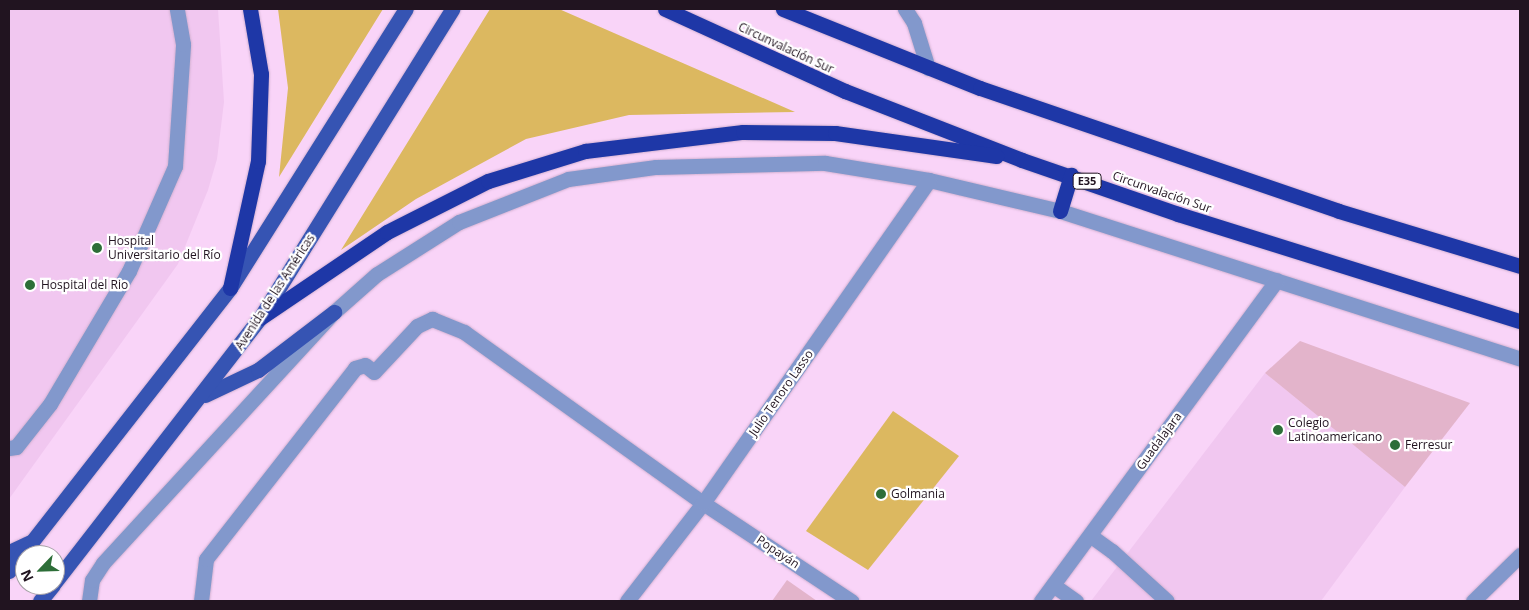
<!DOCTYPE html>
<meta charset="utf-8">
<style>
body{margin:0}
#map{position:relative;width:1529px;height:610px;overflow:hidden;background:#f9d4f8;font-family:"Open Sans",sans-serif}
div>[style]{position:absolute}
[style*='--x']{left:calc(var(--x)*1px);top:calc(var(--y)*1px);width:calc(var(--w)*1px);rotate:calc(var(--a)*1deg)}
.built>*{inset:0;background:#f1c7f0}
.green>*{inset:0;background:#dcb860}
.building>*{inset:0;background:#e3b4cb}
.roads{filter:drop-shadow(0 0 1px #d2b1d1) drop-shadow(0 0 1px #d2b1d1)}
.minor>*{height:15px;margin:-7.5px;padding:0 7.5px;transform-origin:7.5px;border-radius:7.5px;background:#8298cc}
.major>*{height:15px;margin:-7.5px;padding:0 7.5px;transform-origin:7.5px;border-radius:7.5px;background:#3654b3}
.highway>*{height:15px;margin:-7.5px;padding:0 7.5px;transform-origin:7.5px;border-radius:7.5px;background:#1e37a7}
.dots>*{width:14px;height:14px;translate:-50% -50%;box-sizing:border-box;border:2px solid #fff;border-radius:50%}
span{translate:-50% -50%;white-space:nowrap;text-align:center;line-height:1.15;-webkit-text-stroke:4.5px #fff;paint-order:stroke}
.shield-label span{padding:1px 4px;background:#fff;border:1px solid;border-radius:4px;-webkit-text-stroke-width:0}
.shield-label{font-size:11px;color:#211420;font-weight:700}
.street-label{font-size:12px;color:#211420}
.poi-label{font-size:12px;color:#211420}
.left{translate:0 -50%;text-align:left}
.frame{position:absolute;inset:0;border:10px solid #211420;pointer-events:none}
.north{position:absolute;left:15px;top:545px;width:50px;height:50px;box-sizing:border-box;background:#fff;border:1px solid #a6a1a6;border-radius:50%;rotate:246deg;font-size:14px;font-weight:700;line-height:20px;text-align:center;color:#211420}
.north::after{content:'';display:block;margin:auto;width:18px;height:22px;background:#2d6e38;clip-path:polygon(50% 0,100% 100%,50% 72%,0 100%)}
</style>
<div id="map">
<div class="built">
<div style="clip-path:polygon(9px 9px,218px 9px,224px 102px,217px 159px,208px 190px,178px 264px,9px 499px)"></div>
<div style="clip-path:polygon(1265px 373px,1405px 487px,1321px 601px,1091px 601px)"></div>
</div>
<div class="green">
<div style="clip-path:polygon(278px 9px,383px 9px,279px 177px,288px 88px)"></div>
<div style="clip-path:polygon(490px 9px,559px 9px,795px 112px,629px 115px,526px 139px,416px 199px,341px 250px)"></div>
<div style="clip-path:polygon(893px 411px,959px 456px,868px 570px,806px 531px)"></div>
</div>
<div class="building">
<div style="clip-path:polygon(1300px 341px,1470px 403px,1405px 487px,1265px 373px)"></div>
<div style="clip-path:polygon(787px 580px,817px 601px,772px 601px)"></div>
</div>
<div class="roads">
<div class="minor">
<div style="--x:905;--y:9;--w:17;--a:57"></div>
<div style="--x:914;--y:23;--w:47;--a:72.7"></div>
<div style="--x:9;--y:448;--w:7;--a:-8"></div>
<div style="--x:16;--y:447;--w:55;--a:-51.7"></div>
<div style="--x:50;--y:404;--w:155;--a:-59.3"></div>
<div style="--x:129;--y:271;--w:115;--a:-66.3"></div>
<div style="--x:175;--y:166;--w:122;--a:-86.2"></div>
<div style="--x:183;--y:44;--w:36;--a:-100"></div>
<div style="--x:1091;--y:536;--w:26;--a:36"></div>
<div style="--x:1112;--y:551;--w:74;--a:42.3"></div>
<div style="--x:1053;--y:585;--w:28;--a:35"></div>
<div style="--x:89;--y:601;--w:21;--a:-82"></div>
<div style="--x:92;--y:580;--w:20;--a:-57"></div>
<div style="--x:103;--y:563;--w:341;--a:-47.4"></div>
<div style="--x:334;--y:312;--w:57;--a:-41.5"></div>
<div style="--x:377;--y:274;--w:97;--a:-32.4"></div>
<div style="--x:459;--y:222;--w:117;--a:-21.5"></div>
<div style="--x:568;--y:179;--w:89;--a:-7.8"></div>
<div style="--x:656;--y:167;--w:169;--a:-1.4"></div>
<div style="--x:825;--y:163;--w:105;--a:9.3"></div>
<div style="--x:929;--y:180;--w:135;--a:13.3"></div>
<div style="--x:1060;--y:211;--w:483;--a:17.8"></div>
<div style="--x:201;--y:601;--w:42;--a:-83.2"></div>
<div style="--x:206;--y:559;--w:242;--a:-52"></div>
<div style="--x:355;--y:368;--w:10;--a:-17"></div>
<div style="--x:365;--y:365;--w:11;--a:38"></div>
<div style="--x:374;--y:372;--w:63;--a:-46.9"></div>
<div style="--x:417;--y:326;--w:17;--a:-25"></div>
<div style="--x:432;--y:319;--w:35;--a:22"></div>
<div style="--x:464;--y:332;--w:294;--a:35.6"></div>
<div style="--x:703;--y:503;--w:178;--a:33.5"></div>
<div style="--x:627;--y:601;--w:124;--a:-52.2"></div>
<div style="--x:703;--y:503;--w:394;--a:-55"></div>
<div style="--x:1041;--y:601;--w:398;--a:-53.7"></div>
<div style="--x:1473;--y:601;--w:66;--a:-44.4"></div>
</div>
<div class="major">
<div style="--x:205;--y:395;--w:59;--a:-25.3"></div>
<div style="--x:258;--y:370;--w:96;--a:-37.3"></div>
<div style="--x:9;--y:552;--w:23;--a:-25"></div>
<div style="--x:9;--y:571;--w:359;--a:-52"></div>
<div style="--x:230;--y:288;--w:330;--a:-57.8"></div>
<div style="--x:55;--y:582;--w:334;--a:-52.2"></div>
<div style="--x:260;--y:318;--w:364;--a:-58.1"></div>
<div style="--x:40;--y:601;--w:21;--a:-51"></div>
</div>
<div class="highway">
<div style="--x:665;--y:9;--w:198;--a:24.5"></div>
<div style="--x:845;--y:91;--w:190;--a:21.3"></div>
<div style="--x:1022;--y:160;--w:165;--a:19.1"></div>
<div style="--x:1178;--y:214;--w:358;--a:17.4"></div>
<div style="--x:783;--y:9;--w:212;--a:21.9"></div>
<div style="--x:980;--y:88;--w:379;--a:18.9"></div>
<div style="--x:1339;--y:211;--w:189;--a:16.9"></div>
<div style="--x:1060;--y:211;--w:38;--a:-73"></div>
<div style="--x:230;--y:288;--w:130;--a:-77.6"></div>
<div style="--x:258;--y:161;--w:87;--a:-88"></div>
<div style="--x:261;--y:74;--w:66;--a:-99.6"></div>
<div style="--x:260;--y:318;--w:153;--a:-34.1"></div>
<div style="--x:387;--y:232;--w:113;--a:-26.8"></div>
<div style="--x:488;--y:181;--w:102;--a:-17.2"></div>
<div style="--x:585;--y:151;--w:159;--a:-6.9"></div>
<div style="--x:743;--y:132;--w:92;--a:0.6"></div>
<div style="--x:835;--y:133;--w:163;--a:8.1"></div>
</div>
</div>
<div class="dots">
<div style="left:97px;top:248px;background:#2d6e38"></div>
<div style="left:30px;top:285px;background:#2d6e38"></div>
<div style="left:1278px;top:430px;background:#2d6e38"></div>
<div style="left:1395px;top:445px;background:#2d6e38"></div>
<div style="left:881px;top:494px;background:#2d6e38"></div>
</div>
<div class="shield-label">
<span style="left:1087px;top:181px">E35</span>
</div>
<div class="street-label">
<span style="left:786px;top:48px;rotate:25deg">Circunvalación Sur</span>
<span style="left:1162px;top:192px;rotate:19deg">Circunvalación Sur</span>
<span style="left:275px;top:292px;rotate:-57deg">Avenida de las Américas</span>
<span style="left:781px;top:393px;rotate:-55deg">Julio Tenoro Lasso</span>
<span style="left:1159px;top:441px;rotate:-54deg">Guadalajara</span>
<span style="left:778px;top:552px;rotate:34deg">Popayán</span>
</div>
<div class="poi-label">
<span class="left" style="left:108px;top:248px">Hospital<br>Universitario del Río</span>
<span class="left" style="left:41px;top:285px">Hospital del Rio</span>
<span class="left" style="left:1288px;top:430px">Colegio<br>Latinoamericano</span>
<span class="left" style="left:1405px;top:445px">Ferresur</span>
<span class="left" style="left:891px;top:494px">Golmania</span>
</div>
<div class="frame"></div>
<div class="north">N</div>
</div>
